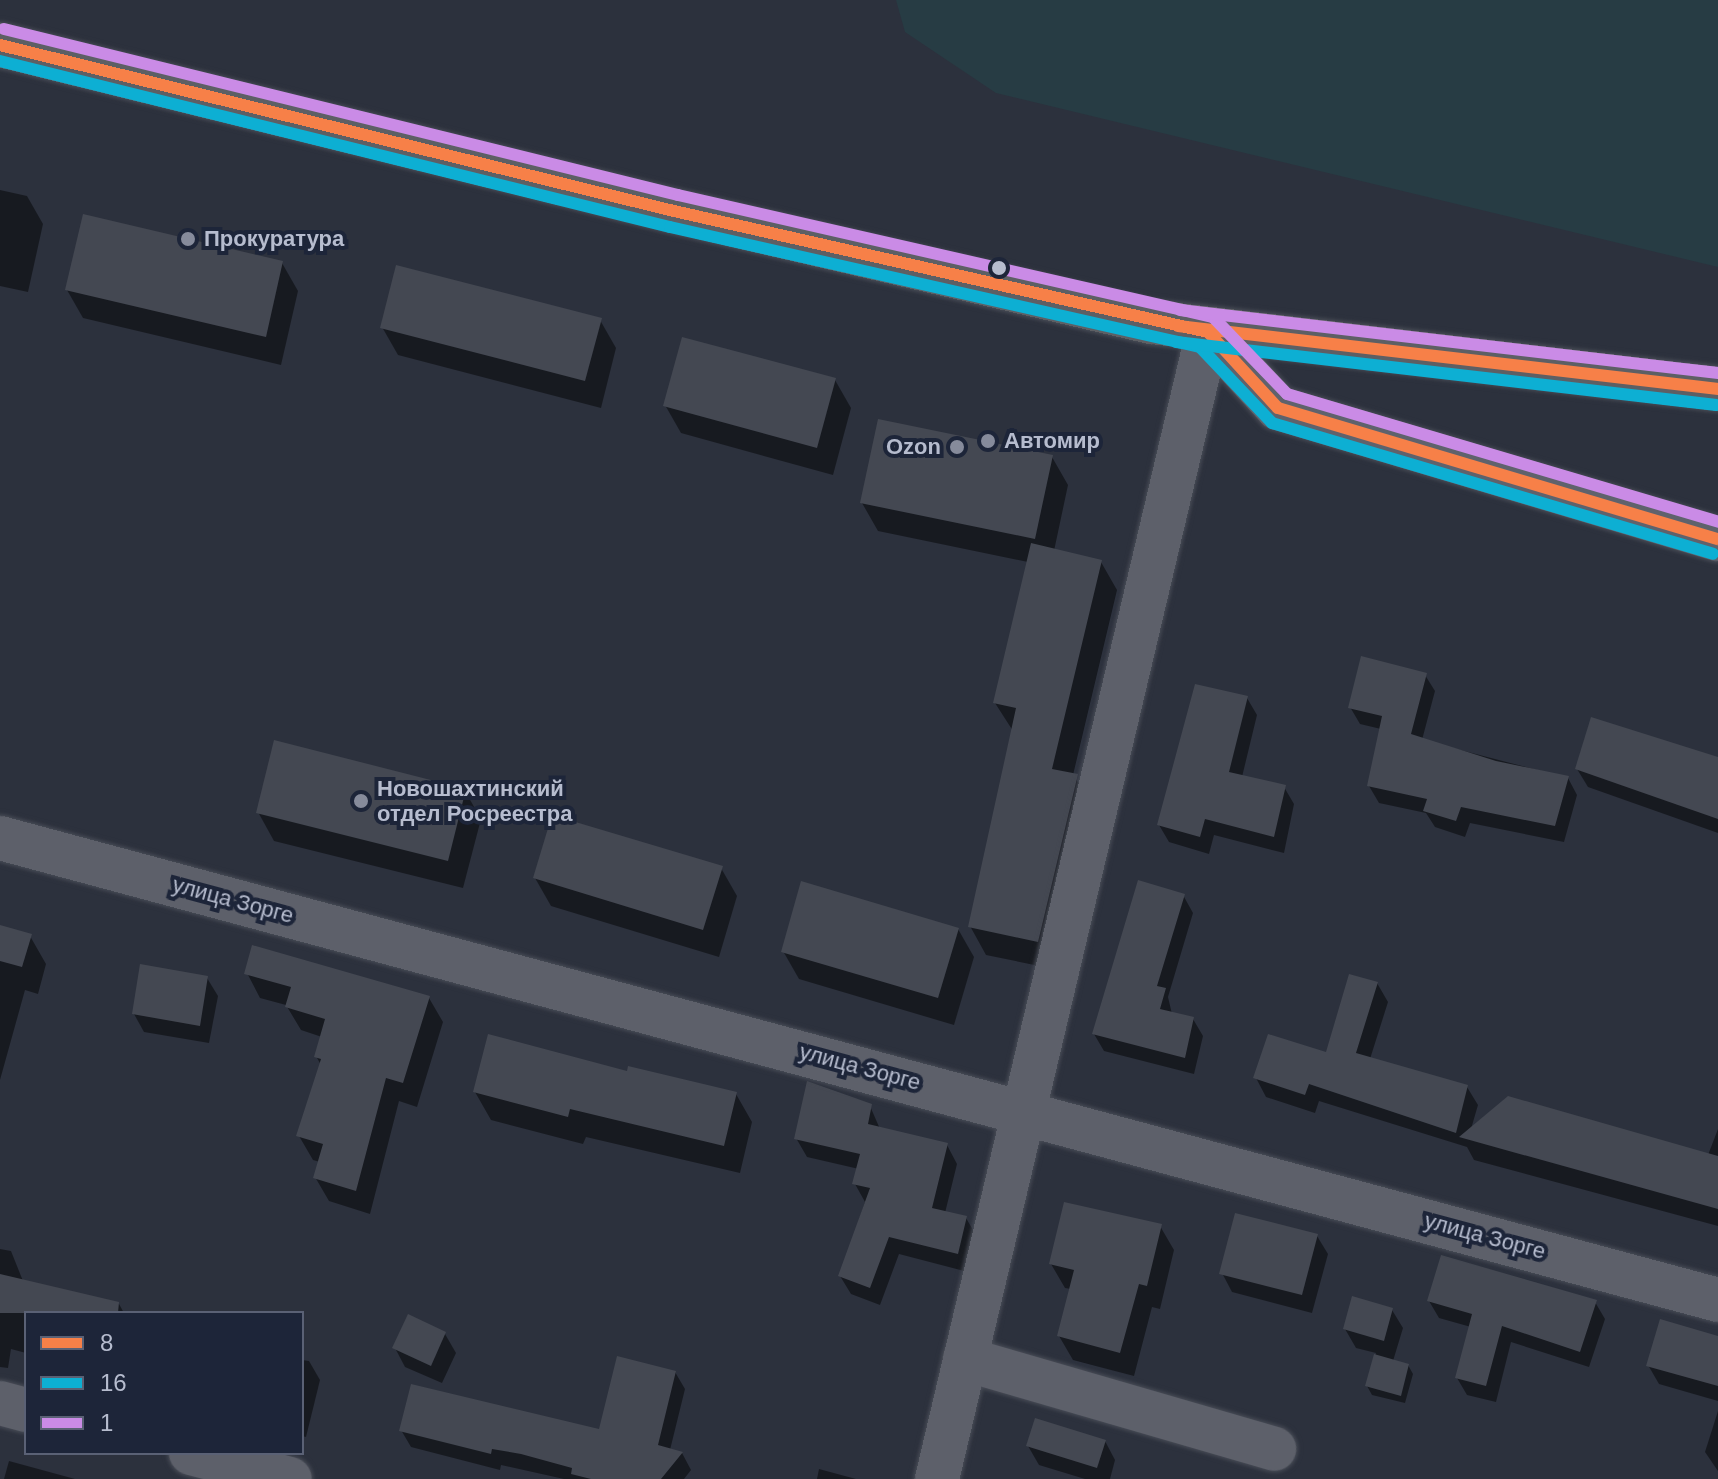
<!DOCTYPE html>
<meta charset="utf-8">
<style>
body{margin:0}
#map{position:relative;width:1718px;height:1479px;overflow:hidden;background:#2c313d;font-family:Helvetica,sans-serif}
div>[style]{position:absolute}
[style*='--x']{left:calc(var(--x)*1px);top:calc(var(--y)*1px);width:calc(var(--w)*1px);rotate:calc(var(--a)*1deg)}
.green>*{inset:0;background:#273c44}
.shadow>*{inset:0;background:#0007}
.building>*{inset:0;background:#444852}
.roads{filter:drop-shadow(0 0 2px #484c56) drop-shadow(0 0 2px #484c56)}
.minor>*{height:44px;margin:-22px;padding:0 22px;transform-origin:22px;border-radius:22px;background:#5d606a}
.major>*{height:44px;margin:-22px;padding:0 22px;transform-origin:22px;border-radius:22px;background:#5f626c}
.highway>*{height:44px;margin:-22px;padding:0 22px;transform-origin:22px;border-radius:22px;background:#5d5f64}
.bus-1>*{height:12px;margin:-6px;padding:0 6px;transform-origin:6px;border-radius:6px;background:#f78048}
.bus-2>*{height:12px;margin:-6px;padding:0 6px;transform-origin:6px;border-radius:6px;background:#0dafd3}
.bus-3>*{height:12px;margin:-6px;padding:0 6px;transform-origin:6px;border-radius:6px;background:#ca8be6}
.dots>*{width:22px;height:22px;translate:-50% -50%;box-sizing:border-box;border:4px solid #1d2539;border-radius:50%}
span{translate:-50% -50%;white-space:nowrap;text-align:center;line-height:1.15;-webkit-text-stroke:8px #1d2539;paint-order:stroke}
.poi-label{font-size:22px;color:#b6bcce;font-weight:700}
.left{translate:0 -50%;text-align:left}
.right{translate:-100% -50%;text-align:right}
.street-label{font-size:22px;color:#b6bcce}
.legend{position:absolute;left:24px;top:1311px;width:280px;height:144px;box-sizing:border-box;background:#1d2539;border:2px solid #5a6175;margin:0;padding:10px 14px;list-style:none;font-size:24px;color:#b6bcce}
.legend li{display:flex;align-items:center;gap:16px;height:40px}
.legend b{width:40px;border:2px solid #5a6175}
</style>
<div id="map">
<div class="green">
<div style="clip-path:polygon(896px 0,1718px 0,1718px 267px,996px 93px,905px 32px)"></div>
</div>
<div class="shadow">
<div style="clip-path:polygon(0 190px,27px 196px,43px 224px,28px 292px,0 286px)"></div>
<div style="clip-path:polygon(282px 263px,298px 291px,281px 365px,83px 318px,67px 290px)"></div>
<div style="clip-path:polygon(600px 320px,616px 348px,601px 408px,398px 355px,382px 327px)"></div>
<div style="clip-path:polygon(835px 380px,851px 408px,833px 475px,681px 433px,665px 405px)"></div>
<div style="clip-path:polygon(1052px 457px,1068px 485px,1054px 551px,1101px 562px,1117px 590px,1073px 775px,1093px 804px,1054px 969px,986px 955px,970px 926px,1013px 731px,995px 703px,1028px 562px,878px 531px,862px 503px)"></div>
<div style="clip-path:polygon(1425px 675px,1435px 691px,1422px 740px,1568px 778px,1577px 795px,1564px 842px,1470px 823px,1465px 837px,1435px 827px,1426px 813px,1379px 803px,1369px 786px,1381px 729px,1360px 724px,1350px 707px)"></div>
<div style="clip-path:polygon(1247px 698px,1257px 715px,1242px 777px,1284px 787px,1294px 804px,1284px 853px,1214px 835px,1209px 854px,1169px 842px,1159px 825px)"></div>
<div style="clip-path:polygon(1718px 758px,1718px 833px,1588px 787px,1577px 769px)"></div>
<div style="clip-path:polygon(465px 791px,481px 819px,463px 888px,274px 841px,258px 812px)"></div>
<div style="clip-path:polygon(721px 868px,737px 896px,719px 957px,551px 906px,535px 878px)"></div>
<div style="clip-path:polygon(1183px 895px,1193px 913px,1168px 997px,1172px 1014px,1193px 1019px,1203px 1036px,1194px 1074px,1104px 1051px,1094px 1034px)"></div>
<div style="clip-path:polygon(958px 929px,974px 957px,954px 1025px,799px 979px,783px 951px)"></div>
<div style="clip-path:polygon(30px 936px,46px 964px,38px 994px,25px 990px,0 1080px,0 937px)"></div>
<div style="clip-path:polygon(247px 973px,429px 998px,443px 1022px,417px 1107px,399px 1101px,370px 1214px,329px 1201px,315px 1177px,320px 1162px,313px 1160px,299px 1136px,321px 1065px,316px 1056px,322px 1037px,301px 1030px,286px 1005px,260px 998px)"></div>
<div style="clip-path:polygon(207px 978px,218px 996px,209px 1043px,144px 1032px,134px 1014px)"></div>
<div style="clip-path:polygon(1377px 983px,1388px 1002px,1370px 1059px,1467px 1087px,1478px 1105px,1471px 1129px,1708px 1155px,1718px 1129px,1718px 1226px,1474px 1160px,1467px 1147px,1319px 1101px,1315px 1113px,1266px 1097px,1256px 1078px,1327px 1055px)"></div>
<div style="clip-path:polygon(629px 1074px,736px 1094px,752px 1122px,740px 1173px,586px 1137px,583px 1144px,491px 1120px,475px 1092px)"></div>
<div style="clip-path:polygon(870px 1106px,880px 1129px,947px 1145px,957px 1164px,945px 1213px,966px 1218px,977px 1237px,968px 1272px,899px 1254px,880px 1305px,851px 1294px,840px 1276px,865px 1202px,855px 1184px,859px 1169px,807px 1157px,796px 1138px)"></div>
<div style="clip-path:polygon(1160px 1226px,1174px 1250px,1160px 1309px,1152px 1307px,1134px 1376px,1073px 1360px,1059px 1336px,1071px 1289px,1065px 1288px,1051px 1264px)"></div>
<div style="clip-path:polygon(1317px 1236px,1328px 1254px,1312px 1313px,1232px 1292px,1222px 1273px)"></div>
<div style="clip-path:polygon(0 1249px,11px 1251px,23px 1281px,119px 1304px,124px 1313px,26px 1313px,26px 1353px,11px 1349px,8px 1368px,0 1367px)"></div>
<div style="clip-path:polygon(1429px 1301px,1595px 1302px,1605px 1319px,1589px 1367px,1511px 1342px,1496px 1402px,1467px 1395px,1457px 1378px,1471px 1327px,1439px 1318px)"></div>
<div style="clip-path:polygon(1392px 1310px,1403px 1328px,1393px 1361px,1408px 1365px,1413px 1374px,1405px 1403px,1372px 1395px,1367px 1386px,1376px 1353px,1356px 1348px,1345px 1329px)"></div>
<div style="clip-path:polygon(445px 1334px,456px 1353px,442px 1383px,405px 1367px,395px 1348px)"></div>
<div style="clip-path:polygon(1718px 1338px,1718px 1401px,1659px 1384px,1648px 1365px)"></div>
<div style="clip-path:polygon(302px 1360px,309px 1361px,320px 1380px,306px 1437px,302px 1436px)"></div>
<div style="clip-path:polygon(675px 1372px,685px 1389px,670px 1450px,682px 1453px,691px 1470px,684px 1479px,564px 1479px,501px 1465px,500px 1470px,411px 1447px,401px 1430px,601px 1432px)"></div>
<div style="clip-path:polygon(1718px 1411px,1718px 1471px,1705px 1452px)"></div>
<div style="clip-path:polygon(1105px 1441px,1115px 1460px,1110px 1479px,1085px 1479px,1039px 1465px,1028px 1446px)"></div>
<div style="clip-path:polygon(9px 1461px,75px 1479px,4px 1479px)"></div>
<div style="clip-path:polygon(819px 1469px,856px 1479px,817px 1479px)"></div>
</div>
<div class="building">
<div style="clip-path:polygon(83px 214px,283px 261px,266px 337px,65px 290px)"></div>
<div style="clip-path:polygon(396px 265px,602px 318px,585px 381px,380px 328px)"></div>
<div style="clip-path:polygon(682px 337px,836px 378px,817px 448px,663px 406px)"></div>
<div style="clip-path:polygon(878px 419px,1053px 455px,1035px 539px,860px 503px)"></div>
<div style="clip-path:polygon(1031px 543px,1102px 560px,1052px 769px,1078px 774px,1038px 942px,968px 927px,1016px 708px,993px 703px)"></div>
<div style="clip-path:polygon(1361px 656px,1427px 673px,1411px 734px,1496px 761px,1569px 776px,1555px 826px,1461px 807px,1456px 821px,1423px 811px,1427px 799px,1367px 786px,1382px 716px,1348px 708px)"></div>
<div style="clip-path:polygon(1195px 684px,1248px 696px,1229px 772px,1286px 785px,1274px 837px,1205px 819px,1200px 837px,1157px 825px)"></div>
<div style="clip-path:polygon(1591px 717px,1718px 757px,1718px 819px,1575px 769px)"></div>
<div style="clip-path:polygon(274px 740px,466px 789px,448px 861px,256px 813px)"></div>
<div style="clip-path:polygon(552px 815px,723px 866px,703px 930px,533px 878px)"></div>
<div style="clip-path:polygon(1138px 880px,1185px 894px,1157px 986px,1166px 988px,1160px 1009px,1194px 1017px,1185px 1058px,1092px 1034px)"></div>
<div style="clip-path:polygon(801px 881px,959px 928px,938px 998px,781px 952px)"></div>
<div style="clip-path:polygon(0 925px,32px 934px,22px 967px,0 961px)"></div>
<div style="clip-path:polygon(252px 945px,430px 996px,403px 1083px,386px 1078px,356px 1191px,313px 1178px,323px 1144px,296px 1136px,321px 1059px,314px 1057px,325px 1019px,285px 1007px,291px 987px,244px 974px)"></div>
<div style="clip-path:polygon(140px 964px,208px 976px,200px 1026px,132px 1014px)"></div>
<div style="clip-path:polygon(1349px 974px,1378px 982px,1356px 1053px,1468px 1085px,1456px 1133px,1309px 1084px,1305px 1095px,1253px 1078px,1268px 1034px,1326px 1052px)"></div>
<div style="clip-path:polygon(488px 1034px,627px 1071px,628px 1066px,737px 1092px,724px 1146px,570px 1109px,568px 1117px,473px 1092px)"></div>
<div style="clip-path:polygon(807px 1081px,872px 1104px,868px 1124px,948px 1143px,932px 1208px,967px 1216px,958px 1254px,889px 1237px,870px 1288px,838px 1276px,870px 1188px,852px 1184px,860px 1154px,794px 1139px)"></div>
<div style="clip-path:polygon(1508px 1096px,1718px 1156px,1718px 1209px,1459px 1137px)"></div>
<div style="clip-path:polygon(1064px 1202px,1162px 1224px,1147px 1286px,1139px 1284px,1120px 1353px,1057px 1336px,1074px 1270px,1049px 1264px)"></div>
<div style="clip-path:polygon(1235px 1213px,1318px 1234px,1302px 1295px,1219px 1274px)"></div>
<div style="clip-path:polygon(1441px 1255px,1597px 1300px,1580px 1352px,1502px 1326px,1486px 1386px,1455px 1378px,1472px 1314px,1427px 1301px)"></div>
<div style="clip-path:polygon(0 1274px,119px 1302px,118px 1313px,0 1313px)"></div>
<div style="clip-path:polygon(1352px 1296px,1393px 1308px,1384px 1341px,1343px 1329px)"></div>
<div style="clip-path:polygon(408px 1314px,446px 1332px,431px 1366px,392px 1348px)"></div>
<div style="clip-path:polygon(1660px 1319px,1718px 1336px,1718px 1386px,1646px 1366px)"></div>
<div style="clip-path:polygon(1374px 1354px,1409px 1364px,1401px 1396px,1365px 1386px)"></div>
<div style="clip-path:polygon(617px 1356px,676px 1371px,658px 1445px,683px 1452px,661px 1479px,591px 1479px,571px 1474px,572px 1468px,521px 1454px,492px 1449px,491px 1454px,399px 1431px,411px 1384px,599px 1429px)"></div>
<div style="clip-path:polygon(1035px 1418px,1106px 1440px,1097px 1468px,1026px 1446px)"></div>
</div>
<div class="roads">
<div class="minor">
<div style="--x:0;--y:838;--w:1779;--a:15.05"></div>
<div style="--x:965;--y:1359;--w:322;--a:16.2"></div>
<div style="--x:0;--y:1403;--w:27;--a:15"></div>
<div style="--x:191;--y:1453;--w:102;--a:14.7"></div>
<div style="--x:937;--y:1479;--w:1179;--a:-76.71"></div>
</div>
<div class="major">
<div style="--x:1208;--y:332;--w:103;--a:47.4"></div>
<div style="--x:1278;--y:408;--w:459;--a:16.6"></div>
</div>
<div class="highway">
<div style="--x:0;--y:45;--w:694;--a:13.84"></div>
<div style="--x:674;--y:211;--w:491;--a:13.1"></div>
<div style="--x:1152;--y:322;--w:570;--a:6.75"></div>
</div>
</div>
<div class="bus-1">
<div style="--x:0;--y:45;--w:694;--a:13.84"></div>
<div style="--x:674;--y:211;--w:548;--a:12.77"></div>
<div style="--x:1208;--y:332;--w:103;--a:47.4"></div>
<div style="--x:1278;--y:408;--w:459;--a:16.6"></div>
<div style="--x:1178;--y:326;--w:544;--a:6.65"></div>
</div>
<div class="bus-2">
<div style="--x:0;--y:61;--w:690;--a:13.92"></div>
<div style="--x:670;--y:227;--w:543;--a:12.76"></div>
<div style="--x:1200;--y:347;--w:105;--a:46.5"></div>
<div style="--x:1272;--y:423;--w:460;--a:16.5"></div>
<div style="--x:1176;--y:342;--w:544;--a:6.65"></div>
</div>
<div class="bus-3">
<div style="--x:4;--y:29;--w:694;--a:13.84"></div>
<div style="--x:678;--y:195;--w:549;--a:12.85"></div>
<div style="--x:1213;--y:317;--w:107;--a:46.1"></div>
<div style="--x:1287;--y:394;--w:450;--a:16.5"></div>
<div style="--x:1180;--y:310;--w:542;--a:6.68"></div>
</div>
<div class="dots">
<div style="left:188px;top:239px;background:#868b9b"></div>
<div style="left:999px;top:268px;background:#b6bcce"></div>
<div style="left:988px;top:441px;background:#868b9b"></div>
<div style="left:957px;top:447px;background:#868b9b"></div>
<div style="left:361px;top:801px;background:#868b9b"></div>
</div>
<div class="poi-label">
<span class="left" style="left:204px;top:239px">Прокуратура</span>
<span class="left" style="left:1004px;top:441px">Автомир</span>
<span class="right" style="left:941px;top:447px">Ozon</span>
<span class="left" style="left:377px;top:801px">Новошахтинский<br>отдел Росреестра</span>
</div>
<div class="street-label">
<span style="left:233px;top:900px;rotate:15deg">улица Зорге</span>
<span style="left:860px;top:1067px;rotate:15deg">улица Зорге</span>
<span style="left:1485px;top:1236px;rotate:15deg">улица Зорге</span>
</div>
<ul class="legend">
<li><b style="height:10px;background:#f78048"></b>8</li>
<li><b style="height:10px;background:#0dafd3"></b>16</li>
<li><b style="height:10px;background:#ca8be6"></b>1</li>
</ul>
</div>
